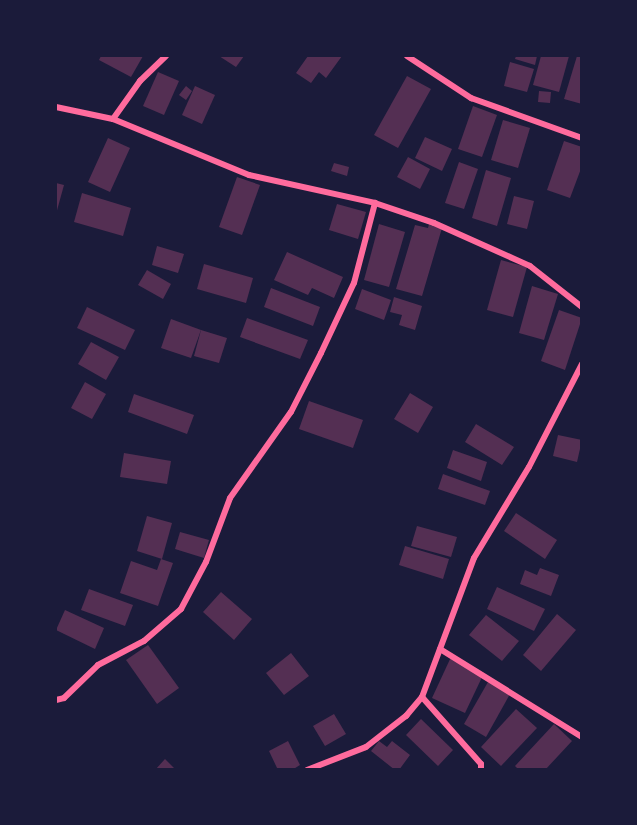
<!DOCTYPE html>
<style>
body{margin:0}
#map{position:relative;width:637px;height:825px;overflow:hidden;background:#1b1b3a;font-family:Jost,sans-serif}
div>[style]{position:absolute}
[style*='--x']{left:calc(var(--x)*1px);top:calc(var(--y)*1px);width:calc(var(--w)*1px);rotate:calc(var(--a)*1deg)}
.building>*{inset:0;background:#542f53}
.minor>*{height:6px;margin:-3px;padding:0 3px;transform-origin:3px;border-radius:3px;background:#ff6b9d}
span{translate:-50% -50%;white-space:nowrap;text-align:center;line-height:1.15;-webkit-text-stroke:6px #1b1b3a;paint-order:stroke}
.frame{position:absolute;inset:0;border:57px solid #1b1b3a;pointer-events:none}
</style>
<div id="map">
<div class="building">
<div style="clip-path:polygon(101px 56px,143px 56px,131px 77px,99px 60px)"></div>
<div style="clip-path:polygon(219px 56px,244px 56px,236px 67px)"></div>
<div style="clip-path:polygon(308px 56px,342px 56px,326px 78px,319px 72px,311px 83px,296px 73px)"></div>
<div style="clip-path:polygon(516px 56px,537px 56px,535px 65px,515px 59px)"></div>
<div style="clip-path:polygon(541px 56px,569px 56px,559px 92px,533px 85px)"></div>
<div style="clip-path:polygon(577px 56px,582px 56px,582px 104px,564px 99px)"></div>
<div style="clip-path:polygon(510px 62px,534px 69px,527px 92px,504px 86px)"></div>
<div style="clip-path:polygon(158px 72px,179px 81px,164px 115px,143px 106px)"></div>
<div style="clip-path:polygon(407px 76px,431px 89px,398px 148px,374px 135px)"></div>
<div style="clip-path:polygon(186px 86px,192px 91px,186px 100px,179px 95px)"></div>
<div style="clip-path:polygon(195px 86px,215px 95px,202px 124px,182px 115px)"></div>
<div style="clip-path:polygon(539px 91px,551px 92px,550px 103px,538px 102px)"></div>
<div style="clip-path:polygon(473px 106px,497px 115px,482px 157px,458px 149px)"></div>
<div style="clip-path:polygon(503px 120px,530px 128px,518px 168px,491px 160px)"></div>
<div style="clip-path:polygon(425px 137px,452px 149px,442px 171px,415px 158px)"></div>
<div style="clip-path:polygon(108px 138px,130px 148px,110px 192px,88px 182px)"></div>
<div style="clip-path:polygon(564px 141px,582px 147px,582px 166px,570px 198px,547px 190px)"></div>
<div style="clip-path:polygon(408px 157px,430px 169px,420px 189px,397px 177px)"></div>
<div style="clip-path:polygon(459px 162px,478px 169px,464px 209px,445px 203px)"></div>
<div style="clip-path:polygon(334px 163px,349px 167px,347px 176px,331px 171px)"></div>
<div style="clip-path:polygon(486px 170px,511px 178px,497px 226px,472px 218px)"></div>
<div style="clip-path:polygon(237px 177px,260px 185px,242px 235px,219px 227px)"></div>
<div style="clip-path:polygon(56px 183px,64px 185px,56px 214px)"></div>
<div style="clip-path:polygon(82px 193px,131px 208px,123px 236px,74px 222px)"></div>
<div style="clip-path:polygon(514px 196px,534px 201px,527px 229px,507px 224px)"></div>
<div style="clip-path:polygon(337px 204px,366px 212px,358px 239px,329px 230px)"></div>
<div style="clip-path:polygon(379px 224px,405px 232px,389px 287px,364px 280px)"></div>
<div style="clip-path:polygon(429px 224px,442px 228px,422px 296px,396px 289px,415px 225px,428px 228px)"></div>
<div style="clip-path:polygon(157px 246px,184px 254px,178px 273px,152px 265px)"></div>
<div style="clip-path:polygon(287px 252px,343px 277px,334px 298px,312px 288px,308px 295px,274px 280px)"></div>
<div style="clip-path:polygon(501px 260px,527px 267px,513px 317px,487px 310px)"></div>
<div style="clip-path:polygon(204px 264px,253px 278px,246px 303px,197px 289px)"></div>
<div style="clip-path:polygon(147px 270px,171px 284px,163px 299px,138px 285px)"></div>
<div style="clip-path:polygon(532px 286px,558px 294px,544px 340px,519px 333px)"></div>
<div style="clip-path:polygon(271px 288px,320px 307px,313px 326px,264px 307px)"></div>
<div style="clip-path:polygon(362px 289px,391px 300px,384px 320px,355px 309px)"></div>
<div style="clip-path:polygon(394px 297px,422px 306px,415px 330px,399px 325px,402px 315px,390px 312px)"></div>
<div style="clip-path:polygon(87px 307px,135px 330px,125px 350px,77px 328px)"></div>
<div style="clip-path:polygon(559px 310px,582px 318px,565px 370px,541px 361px)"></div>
<div style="clip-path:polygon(247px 318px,308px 340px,300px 359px,240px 337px)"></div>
<div style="clip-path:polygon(171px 319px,201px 330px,191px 358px,161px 348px)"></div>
<div style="clip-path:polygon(201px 330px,227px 338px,219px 363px,194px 356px)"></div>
<div style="clip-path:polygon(91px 342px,119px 357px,106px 380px,78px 364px)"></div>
<div style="clip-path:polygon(85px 382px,106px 394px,92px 419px,71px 408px)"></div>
<div style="clip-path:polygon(410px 393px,433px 407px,418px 433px,394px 419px)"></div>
<div style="clip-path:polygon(134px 394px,194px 415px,187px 434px,128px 412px)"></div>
<div style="clip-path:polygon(309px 401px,363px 420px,353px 448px,299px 429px)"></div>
<div style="clip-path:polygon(476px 424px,514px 447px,502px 465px,465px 442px)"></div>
<div style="clip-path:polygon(558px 435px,582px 440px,577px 462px,553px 456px)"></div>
<div style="clip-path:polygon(453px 450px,487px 462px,481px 481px,447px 468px)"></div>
<div style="clip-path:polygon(124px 453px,171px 461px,167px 484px,120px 477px)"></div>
<div style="clip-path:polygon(443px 474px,490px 491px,485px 505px,438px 489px)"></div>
<div style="clip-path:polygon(516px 513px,557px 540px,545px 559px,504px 531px)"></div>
<div style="clip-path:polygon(147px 516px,172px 523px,162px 559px,137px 551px)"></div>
<div style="clip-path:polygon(417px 526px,457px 537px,451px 557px,411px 546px)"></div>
<div style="clip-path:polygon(180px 532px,209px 540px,204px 558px,175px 549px)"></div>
<div style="clip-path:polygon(405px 546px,449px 559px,443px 579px,399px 565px)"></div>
<div style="clip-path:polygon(161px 559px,173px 563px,158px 606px,120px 593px,131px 561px,157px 570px)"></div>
<div style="clip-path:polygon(540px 568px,559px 575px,551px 596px,520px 584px,525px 570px,537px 575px)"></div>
<div style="clip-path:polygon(497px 587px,545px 609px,534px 631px,487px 609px)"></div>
<div style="clip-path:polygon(89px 589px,133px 605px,125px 626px,81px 610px)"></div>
<div style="clip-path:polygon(221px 592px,252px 619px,234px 640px,203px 612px)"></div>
<div style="clip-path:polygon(65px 610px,104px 628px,95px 649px,56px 630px)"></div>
<div style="clip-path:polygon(557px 614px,576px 630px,541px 671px,523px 655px)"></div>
<div style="clip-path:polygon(486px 615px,519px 641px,502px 661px,469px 635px)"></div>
<div style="clip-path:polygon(148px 645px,179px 688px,157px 704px,126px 660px)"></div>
<div style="clip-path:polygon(291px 653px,309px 676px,284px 695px,266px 673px)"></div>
<div style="clip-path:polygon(451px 657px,484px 673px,465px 713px,432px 698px)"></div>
<div style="clip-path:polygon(488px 682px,510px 694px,486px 737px,464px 724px)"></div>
<div style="clip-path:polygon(516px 709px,537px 728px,501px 766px,481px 747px)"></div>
<div style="clip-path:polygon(334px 714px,346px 734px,325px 746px,313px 726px)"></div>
<div style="clip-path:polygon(421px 719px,453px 750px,438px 766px,406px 735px)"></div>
<div style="clip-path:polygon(554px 724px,572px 741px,545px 770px,519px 770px,515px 766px)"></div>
<div style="clip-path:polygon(288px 741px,300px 765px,292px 770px,278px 770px,269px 751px)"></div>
<div style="clip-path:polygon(379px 741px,387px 747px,392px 741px,410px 755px,399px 770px,395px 770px,371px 751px)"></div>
<div style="clip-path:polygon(165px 759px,176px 770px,155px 770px)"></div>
</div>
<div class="minor">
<div style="--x:407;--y:56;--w:77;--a:33.3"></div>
<div style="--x:471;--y:98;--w:118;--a:19.8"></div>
<div style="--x:56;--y:107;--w:58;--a:11.9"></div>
<div style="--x:113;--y:119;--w:147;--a:22.4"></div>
<div style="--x:249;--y:175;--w:129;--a:12.5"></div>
<div style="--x:375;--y:203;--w:62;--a:18.7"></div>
<div style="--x:434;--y:223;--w:105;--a:24.1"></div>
<div style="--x:530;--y:266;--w:66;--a:38.3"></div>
<div style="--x:113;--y:119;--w:47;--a:-54.6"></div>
<div style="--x:140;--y:81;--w:36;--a:-44"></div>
<div style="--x:440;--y:649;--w:167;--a:31.8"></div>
<div style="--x:422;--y:697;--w:89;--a:48.6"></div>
<div style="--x:481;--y:764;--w:6;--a:90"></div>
<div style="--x:56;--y:700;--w:8;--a:-14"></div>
<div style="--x:64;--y:698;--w:47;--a:-44.1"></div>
<div style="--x:98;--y:665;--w:52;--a:-27.6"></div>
<div style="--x:144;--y:641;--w:49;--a:-40.9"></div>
<div style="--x:181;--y:609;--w:53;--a:-62"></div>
<div style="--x:206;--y:562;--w:68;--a:-69.4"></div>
<div style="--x:230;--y:498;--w:105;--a:-54.7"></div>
<div style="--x:291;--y:412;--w:66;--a:-63"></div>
<div style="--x:321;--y:353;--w:77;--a:-64.8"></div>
<div style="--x:354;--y:283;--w:83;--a:-75.3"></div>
<div style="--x:307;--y:770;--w:63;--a:-21.3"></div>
<div style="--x:366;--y:747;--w:51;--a:-37.8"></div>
<div style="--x:406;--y:716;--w:25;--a:-50"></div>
<div style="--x:422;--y:697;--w:148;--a:-69.5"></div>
<div style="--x:474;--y:558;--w:106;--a:-58.9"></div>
<div style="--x:529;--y:467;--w:116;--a:-62.8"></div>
</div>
<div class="frame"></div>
</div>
